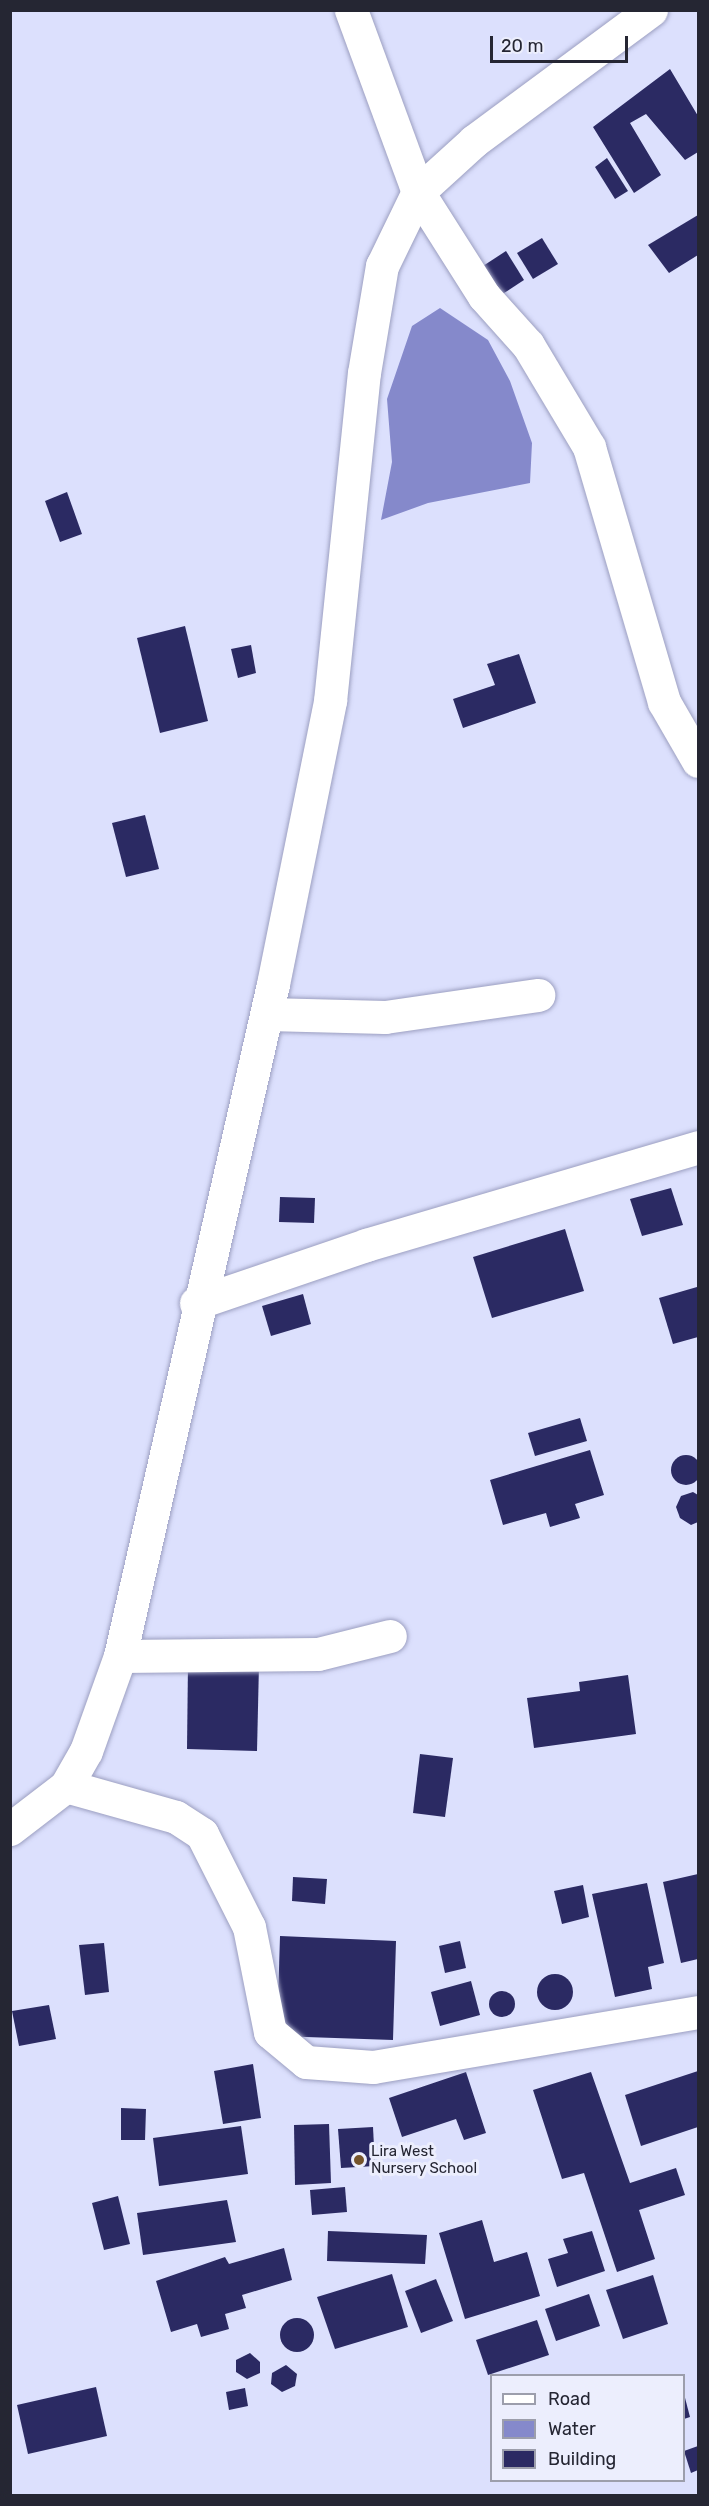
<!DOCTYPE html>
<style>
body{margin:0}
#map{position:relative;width:709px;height:2506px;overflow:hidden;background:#dce0fd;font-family:Rubik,sans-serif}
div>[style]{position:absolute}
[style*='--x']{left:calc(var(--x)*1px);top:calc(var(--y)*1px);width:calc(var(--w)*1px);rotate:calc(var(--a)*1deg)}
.water>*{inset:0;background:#8589cb}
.building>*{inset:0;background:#2b2a63}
.round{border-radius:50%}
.roads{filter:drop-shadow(0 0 2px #9c9fc1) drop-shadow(0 0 2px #9c9fc1)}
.minor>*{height:33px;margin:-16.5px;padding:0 16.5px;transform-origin:16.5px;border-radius:16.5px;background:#fff}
.dots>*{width:16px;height:16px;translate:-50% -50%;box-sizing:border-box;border:3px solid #eceefd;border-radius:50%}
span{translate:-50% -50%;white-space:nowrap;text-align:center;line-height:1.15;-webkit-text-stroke:6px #eceefd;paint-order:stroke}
.poi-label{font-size:15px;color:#252633}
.left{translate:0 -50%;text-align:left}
.frame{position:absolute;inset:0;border:12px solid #252633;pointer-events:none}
.legend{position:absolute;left:490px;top:2374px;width:195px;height:108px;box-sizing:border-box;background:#eceefd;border:2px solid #9c9eac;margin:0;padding:8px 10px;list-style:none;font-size:18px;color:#252633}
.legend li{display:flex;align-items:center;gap:12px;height:30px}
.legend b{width:30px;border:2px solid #9c9eac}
.scale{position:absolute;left:490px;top:36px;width:138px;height:27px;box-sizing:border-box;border:3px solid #252633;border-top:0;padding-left:8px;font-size:18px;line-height:21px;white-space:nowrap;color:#252633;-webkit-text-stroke:4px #eceefd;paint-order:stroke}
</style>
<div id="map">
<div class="water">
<div style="clip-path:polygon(440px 308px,488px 340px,510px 381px,532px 443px,530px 483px,428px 503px,381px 520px,392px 462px,387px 399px,412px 326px)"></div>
</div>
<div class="building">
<div style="clip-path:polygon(670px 69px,698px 116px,698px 152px,685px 160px,646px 114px,630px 123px,661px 175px,634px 193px,593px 127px)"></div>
<div style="clip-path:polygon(607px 158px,628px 191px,615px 199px,595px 167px)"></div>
<div style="clip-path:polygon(698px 215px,698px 255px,669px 273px,648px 245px)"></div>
<div style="clip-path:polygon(542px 238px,558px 264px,533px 279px,517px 253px)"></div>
<div style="clip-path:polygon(506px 251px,524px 280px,501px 295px,483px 266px)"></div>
<div style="clip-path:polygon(67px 492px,82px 534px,60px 542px,45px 501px)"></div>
<div style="clip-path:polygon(185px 626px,208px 721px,160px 733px,137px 638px)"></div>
<div style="clip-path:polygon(251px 645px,256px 673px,238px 678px,231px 649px)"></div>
<div style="clip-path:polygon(519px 654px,536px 703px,463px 728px,453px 699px,495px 685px,487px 664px)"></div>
<div style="clip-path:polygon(145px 815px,159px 869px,126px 877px,112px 823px)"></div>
<div style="clip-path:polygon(671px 1188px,683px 1225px,642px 1236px,630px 1199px)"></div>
<div style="clip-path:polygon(280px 1197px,315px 1198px,314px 1223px,279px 1222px)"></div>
<div style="clip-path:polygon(565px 1229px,584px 1291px,492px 1318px,473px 1257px)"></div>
<div style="clip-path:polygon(697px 1287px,698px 1337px,673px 1344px,659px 1298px)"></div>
<div style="clip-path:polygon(303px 1294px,311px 1324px,271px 1336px,262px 1306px)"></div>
<div style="clip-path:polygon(580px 1418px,587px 1441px,535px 1456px,528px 1433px)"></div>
<div style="clip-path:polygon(590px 1450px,604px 1495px,575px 1504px,580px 1518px,550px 1527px,546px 1513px,503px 1525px,490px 1480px)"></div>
<div class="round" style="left:671px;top:1455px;width:30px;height:30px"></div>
<div style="clip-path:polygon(693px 1492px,698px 1495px,698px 1522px,691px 1525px,680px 1518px,676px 1507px,681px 1496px)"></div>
<div style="clip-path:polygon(188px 1663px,259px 1664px,257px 1751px,187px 1749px)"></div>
<div style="clip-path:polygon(628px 1675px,636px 1734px,534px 1748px,527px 1698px,580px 1691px,579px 1682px)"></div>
<div style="clip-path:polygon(420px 1754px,453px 1758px,445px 1817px,413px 1813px)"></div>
<div style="clip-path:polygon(698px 1874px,698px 1959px,681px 1963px,663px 1882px)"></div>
<div style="clip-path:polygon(293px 1877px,327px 1879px,325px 1904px,292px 1901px)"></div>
<div style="clip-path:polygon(647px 1883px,664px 1963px,648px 1967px,652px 1989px,615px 1997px,592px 1894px)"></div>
<div style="clip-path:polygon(583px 1885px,589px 1917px,562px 1924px,554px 1891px)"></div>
<div style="clip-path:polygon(280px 1936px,396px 1941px,393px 2040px,277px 2036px)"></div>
<div style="clip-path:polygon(460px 1941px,466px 1968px,445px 1973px,439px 1946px)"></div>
<div style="clip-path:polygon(104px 1943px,109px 1992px,85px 1995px,79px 1945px)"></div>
<div class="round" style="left:537px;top:1974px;width:36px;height:36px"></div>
<div style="clip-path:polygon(471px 1981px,480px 2015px,440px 2026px,431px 1992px)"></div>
<div class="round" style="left:489px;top:1991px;width:26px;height:26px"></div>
<div style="clip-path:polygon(49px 2005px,56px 2039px,19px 2046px,12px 2011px)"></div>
<div style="clip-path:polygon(253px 2064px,261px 2118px,223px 2124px,214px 2071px)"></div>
<div style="clip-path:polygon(698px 2071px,698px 2127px,641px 2146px,625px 2095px)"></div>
<div style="clip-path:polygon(466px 2072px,486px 2133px,464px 2140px,456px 2119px,402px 2137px,389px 2098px)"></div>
<div style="clip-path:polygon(591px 2072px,630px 2183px,676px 2168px,685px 2195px,639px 2210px,655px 2259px,617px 2272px,584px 2173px,562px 2179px,533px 2090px)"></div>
<div style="clip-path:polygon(121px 2108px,146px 2109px,145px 2140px,121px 2140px)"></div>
<div style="clip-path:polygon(329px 2124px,331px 2183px,295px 2185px,294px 2125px)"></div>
<div style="clip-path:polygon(241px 2126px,248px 2174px,159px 2186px,153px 2138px)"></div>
<div style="clip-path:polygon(373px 2127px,375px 2166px,341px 2168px,338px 2129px)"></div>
<div style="clip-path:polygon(345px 2187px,347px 2212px,312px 2215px,310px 2190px)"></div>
<div style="clip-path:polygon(118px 2196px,130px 2244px,104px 2250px,92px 2203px)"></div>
<div style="clip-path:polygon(227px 2200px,236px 2242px,143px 2255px,137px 2213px)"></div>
<div style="clip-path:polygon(482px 2220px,494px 2262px,527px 2252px,540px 2296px,465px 2319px,439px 2233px)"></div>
<div style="clip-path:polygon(328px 2231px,427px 2235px,425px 2264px,327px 2261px)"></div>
<div style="clip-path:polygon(592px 2231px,605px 2271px,557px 2287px,548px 2259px,568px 2253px,563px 2239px)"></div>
<div style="clip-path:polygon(284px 2248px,292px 2280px,242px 2295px,246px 2308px,225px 2314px,229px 2329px,201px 2337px,197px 2324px,171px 2332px,156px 2281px,225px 2257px,229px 2264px)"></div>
<div style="clip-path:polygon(392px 2274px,408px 2327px,335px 2349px,317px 2297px)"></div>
<div style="clip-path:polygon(653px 2275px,668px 2324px,623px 2339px,606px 2290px)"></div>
<div style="clip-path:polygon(436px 2279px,453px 2321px,421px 2333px,405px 2291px)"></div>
<div style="clip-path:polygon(589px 2294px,600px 2326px,556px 2341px,545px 2309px)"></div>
<div class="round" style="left:280px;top:2318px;width:34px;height:34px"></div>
<div style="clip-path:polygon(537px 2320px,549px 2355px,488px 2375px,476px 2340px)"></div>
<div style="clip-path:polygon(250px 2353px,260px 2362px,260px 2373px,247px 2379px,236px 2372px,236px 2360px)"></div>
<div style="clip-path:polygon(286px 2365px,297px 2374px,295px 2386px,282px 2392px,271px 2384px,272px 2373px)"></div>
<div style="clip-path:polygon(96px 2387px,107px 2436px,28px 2454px,17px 2405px)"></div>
<div style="clip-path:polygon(245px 2388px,248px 2406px,229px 2410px,226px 2392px)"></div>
<div style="clip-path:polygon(684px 2394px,690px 2417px,684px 2419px)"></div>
<div style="clip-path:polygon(698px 2446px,698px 2470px,691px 2473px,684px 2451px)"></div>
</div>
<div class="roads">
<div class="minor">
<div style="--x:351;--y:10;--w:194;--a:69.8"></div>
<div style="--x:418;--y:192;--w:123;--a:57.6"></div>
<div style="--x:484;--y:296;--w:66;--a:48.1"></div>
<div style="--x:528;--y:345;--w:119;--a:59.1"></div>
<div style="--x:589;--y:447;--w:266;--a:73.6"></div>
<div style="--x:664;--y:702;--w:68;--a:60"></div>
<div style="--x:267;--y:1014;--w:118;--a:1.5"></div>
<div style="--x:385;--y:1017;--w:155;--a:-8.2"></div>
<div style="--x:196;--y:1303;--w:180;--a:-18.8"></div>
<div style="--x:366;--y:1245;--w:346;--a:-16.4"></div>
<div style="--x:120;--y:1656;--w:198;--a:-0.6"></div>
<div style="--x:318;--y:1654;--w:74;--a:-14"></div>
<div style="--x:66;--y:1786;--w:114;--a:15.7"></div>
<div style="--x:176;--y:1817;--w:31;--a:33"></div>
<div style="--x:202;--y:1834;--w:104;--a:63.2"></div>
<div style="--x:249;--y:1927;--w:107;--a:78.7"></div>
<div style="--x:270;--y:2032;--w:47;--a:39.8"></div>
<div style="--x:306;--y:2062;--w:67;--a:4.3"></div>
<div style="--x:373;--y:2067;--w:330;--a:-9.6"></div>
<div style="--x:10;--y:1829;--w:71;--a:-37.5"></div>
<div style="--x:66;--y:1786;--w:40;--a:-60.3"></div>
<div style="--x:86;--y:1751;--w:101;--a:-70.3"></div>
<div style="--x:120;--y:1656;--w:689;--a:-77.17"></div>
<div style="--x:273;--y:984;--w:289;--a:-78.6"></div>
<div style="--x:330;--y:701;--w:330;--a:-84.1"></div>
<div style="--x:364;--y:373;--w:109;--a:-80.5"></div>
<div style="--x:382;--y:266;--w:82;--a:-64.1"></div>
<div style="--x:418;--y:192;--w:76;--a:-42.3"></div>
<div style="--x:474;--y:141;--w:220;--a:-36.5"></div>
</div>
</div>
<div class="dots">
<div style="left:359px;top:2160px;background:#75542b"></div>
</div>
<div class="poi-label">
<span class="left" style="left:371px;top:2160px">Lira West<br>Nursery School</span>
</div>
<div class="frame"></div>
<ul class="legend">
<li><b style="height:8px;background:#fff"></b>Road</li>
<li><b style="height:16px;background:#8589cb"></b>Water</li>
<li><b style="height:16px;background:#2b2a63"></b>Building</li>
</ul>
<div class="scale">20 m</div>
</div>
